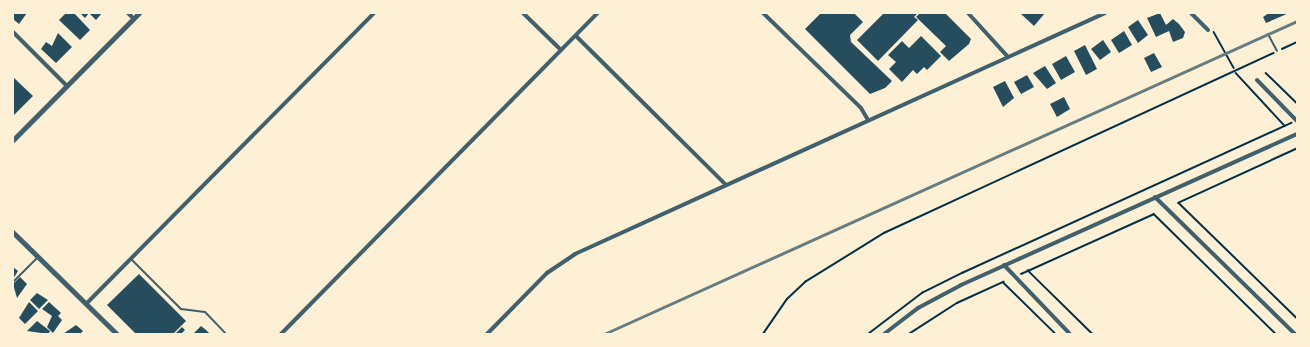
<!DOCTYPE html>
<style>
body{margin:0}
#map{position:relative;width:1310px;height:347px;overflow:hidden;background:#fdf0d5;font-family:Arial,sans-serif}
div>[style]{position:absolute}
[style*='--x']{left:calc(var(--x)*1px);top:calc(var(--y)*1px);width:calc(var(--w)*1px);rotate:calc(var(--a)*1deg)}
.building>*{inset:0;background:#264d5e}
.path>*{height:1.5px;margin:-0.75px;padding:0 0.75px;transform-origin:0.75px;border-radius:0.75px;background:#003049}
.service>*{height:2px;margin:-1px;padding:0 1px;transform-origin:1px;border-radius:1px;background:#3f606c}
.minor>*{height:4px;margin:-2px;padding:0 2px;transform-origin:2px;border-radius:2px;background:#3f606c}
.tertiary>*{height:4.5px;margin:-2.25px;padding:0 2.25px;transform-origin:2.25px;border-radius:2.25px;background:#3f606c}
.rail>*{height:3px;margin:-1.5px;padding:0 1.5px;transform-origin:1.5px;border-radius:1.5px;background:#657d81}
span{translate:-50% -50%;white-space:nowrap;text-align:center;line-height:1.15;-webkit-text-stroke:4px #fdf0d5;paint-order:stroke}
.frame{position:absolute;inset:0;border:14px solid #fdf0d5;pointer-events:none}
</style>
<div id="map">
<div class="building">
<div style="clip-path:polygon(13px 13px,27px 13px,19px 24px,13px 19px)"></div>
<div style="clip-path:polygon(66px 13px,74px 13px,90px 30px,80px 40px,59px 20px)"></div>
<div style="clip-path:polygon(80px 13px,102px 13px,96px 20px,89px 13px,85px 18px)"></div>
<div style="clip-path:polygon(821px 13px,854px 13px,863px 22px,850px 35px,851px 42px,892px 81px,885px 88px,870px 94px,805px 29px)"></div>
<div style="clip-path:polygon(884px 13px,918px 13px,914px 17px,918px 20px,878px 61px,857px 40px)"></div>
<div style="clip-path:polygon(920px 13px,945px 13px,971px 39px,969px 44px,949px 61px,940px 52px,946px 46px,916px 17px)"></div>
<div style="clip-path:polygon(1020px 13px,1045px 13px,1034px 26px)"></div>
<div style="clip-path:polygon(1160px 13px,1166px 25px,1173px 19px,1179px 24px,1185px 32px,1183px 38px,1173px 42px,1169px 31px,1156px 37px,1147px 18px)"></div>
<div style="clip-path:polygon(1269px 13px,1289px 13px,1266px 23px,1263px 17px)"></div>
<div style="clip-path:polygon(1138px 20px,1148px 35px,1138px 43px,1128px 27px)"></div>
<div style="clip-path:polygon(1124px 31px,1132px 45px,1119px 53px,1111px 40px)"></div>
<div style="clip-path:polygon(58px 33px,72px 47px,56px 63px,41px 49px,46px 42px,52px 46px)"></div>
<div style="clip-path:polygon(921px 36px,941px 56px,927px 70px,924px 67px,917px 74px,913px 70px,902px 82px,889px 69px,896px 62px,888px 55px,902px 41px,909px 48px)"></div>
<div style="clip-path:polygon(1103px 40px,1111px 52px,1100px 60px,1091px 49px)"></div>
<div style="clip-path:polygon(1085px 45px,1097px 69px,1086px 75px,1074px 51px)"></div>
<div style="clip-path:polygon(1154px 53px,1162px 67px,1151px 72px,1144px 58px)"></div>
<div style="clip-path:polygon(1066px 56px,1075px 72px,1061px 80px,1052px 64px)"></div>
<div style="clip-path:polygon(1045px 66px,1056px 83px,1047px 89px,1033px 73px)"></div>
<div style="clip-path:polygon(1027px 75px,1034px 87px,1021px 94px,1014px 82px)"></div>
<div style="clip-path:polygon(13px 77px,33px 96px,13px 116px)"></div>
<div style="clip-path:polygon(1005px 81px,1014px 98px,1003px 107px,993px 87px)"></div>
<div style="clip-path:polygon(1064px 97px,1070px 109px,1057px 117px,1050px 104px)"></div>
<div style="clip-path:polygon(13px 267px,18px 271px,13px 279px)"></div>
<div style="clip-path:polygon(139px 274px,186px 321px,173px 334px,136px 334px,107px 305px)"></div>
<div style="clip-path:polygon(20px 277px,27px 284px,17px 298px,13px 284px)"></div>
<div style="clip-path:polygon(37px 293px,48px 300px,39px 309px,30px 300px)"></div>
<div style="clip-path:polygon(29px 302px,38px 311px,25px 324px,19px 318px)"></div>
<div style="clip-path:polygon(49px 302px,61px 313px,58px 316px,62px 320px,53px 333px,47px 327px,52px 316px,42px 309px)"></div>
<div style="clip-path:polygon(37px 321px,50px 331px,48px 334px,27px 331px)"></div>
<div style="clip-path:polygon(76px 325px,83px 331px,80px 334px,63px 334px)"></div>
<div style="clip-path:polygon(201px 326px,206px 330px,210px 334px,193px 334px)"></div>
<div style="clip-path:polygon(182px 327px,185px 330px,181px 334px,175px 334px)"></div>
</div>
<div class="path">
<div style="--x:1214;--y:32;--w:41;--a:60.9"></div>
<div style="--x:1282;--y:49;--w:17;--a:-25"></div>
<div style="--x:1236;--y:73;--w:72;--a:47.2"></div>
<div style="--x:1266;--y:73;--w:43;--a:44.1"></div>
<div style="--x:1297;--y:149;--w:130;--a:155.4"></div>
<div style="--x:1179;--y:203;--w:165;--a:44.3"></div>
<div style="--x:1021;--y:274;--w:8;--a:-23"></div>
<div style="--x:763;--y:334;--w:42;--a:-55.6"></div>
<div style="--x:787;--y:299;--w:25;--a:-43"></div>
<div style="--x:805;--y:282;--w:93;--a:-31.8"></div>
<div style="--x:884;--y:233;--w:429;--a:-24.8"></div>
<div style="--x:868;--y:334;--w:68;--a:-37.2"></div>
<div style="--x:922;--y:293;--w:45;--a:-26.6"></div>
<div style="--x:962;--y:273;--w:362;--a:-24.5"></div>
<div style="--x:909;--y:334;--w:57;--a:-32.9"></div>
<div style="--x:957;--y:303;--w:51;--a:-24.5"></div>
<div style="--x:1003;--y:282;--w:74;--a:44.5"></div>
<div style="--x:1092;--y:334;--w:90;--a:-135.5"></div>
<div style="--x:1028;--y:271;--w:138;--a:-24.3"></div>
<div style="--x:1154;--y:214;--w:171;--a:44.5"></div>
</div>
<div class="service">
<div style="--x:1268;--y:34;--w:19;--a:62"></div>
<div style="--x:131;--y:259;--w:71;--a:45"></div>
<div style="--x:181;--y:309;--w:24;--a:7"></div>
<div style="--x:205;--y:312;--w:30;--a:46"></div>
<div style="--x:13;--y:282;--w:34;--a:-45"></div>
</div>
<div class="minor">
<div style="--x:128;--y:13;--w:8;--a:45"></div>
<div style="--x:523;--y:13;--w:53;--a:44.2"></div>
<div style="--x:763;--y:13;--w:136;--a:44.1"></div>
<div style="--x:861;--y:108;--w:14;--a:60"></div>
<div style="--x:968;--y:13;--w:59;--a:47.7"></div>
<div style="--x:1191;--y:13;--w:24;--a:45"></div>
<div style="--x:13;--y:32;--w:76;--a:45"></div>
<div style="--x:576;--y:36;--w:211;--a:44.8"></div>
<div style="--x:1257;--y:80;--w:57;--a:45.7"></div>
<div style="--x:1155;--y:197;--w:196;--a:44.4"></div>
<div style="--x:1004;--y:265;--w:95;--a:46.3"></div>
<div style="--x:86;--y:304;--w:409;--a:-45.3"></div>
<div style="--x:281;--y:334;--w:451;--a:-45.4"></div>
<div style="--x:487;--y:334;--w:86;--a:-45.5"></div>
<div style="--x:547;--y:273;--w:34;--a:-34"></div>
<div style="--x:575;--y:254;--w:582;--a:-24.45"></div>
<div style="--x:884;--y:334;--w:43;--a:-37.4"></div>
<div style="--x:918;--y:308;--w:49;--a:-28.1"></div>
<div style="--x:961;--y:285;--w:368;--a:-24.2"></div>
</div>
<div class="tertiary">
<div style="--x:13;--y:140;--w:179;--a:-45.2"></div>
<div style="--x:13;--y:232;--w:146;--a:44.4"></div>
</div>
<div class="rail">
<div style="--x:604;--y:334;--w:760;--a:-24.31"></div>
</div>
<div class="frame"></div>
</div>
